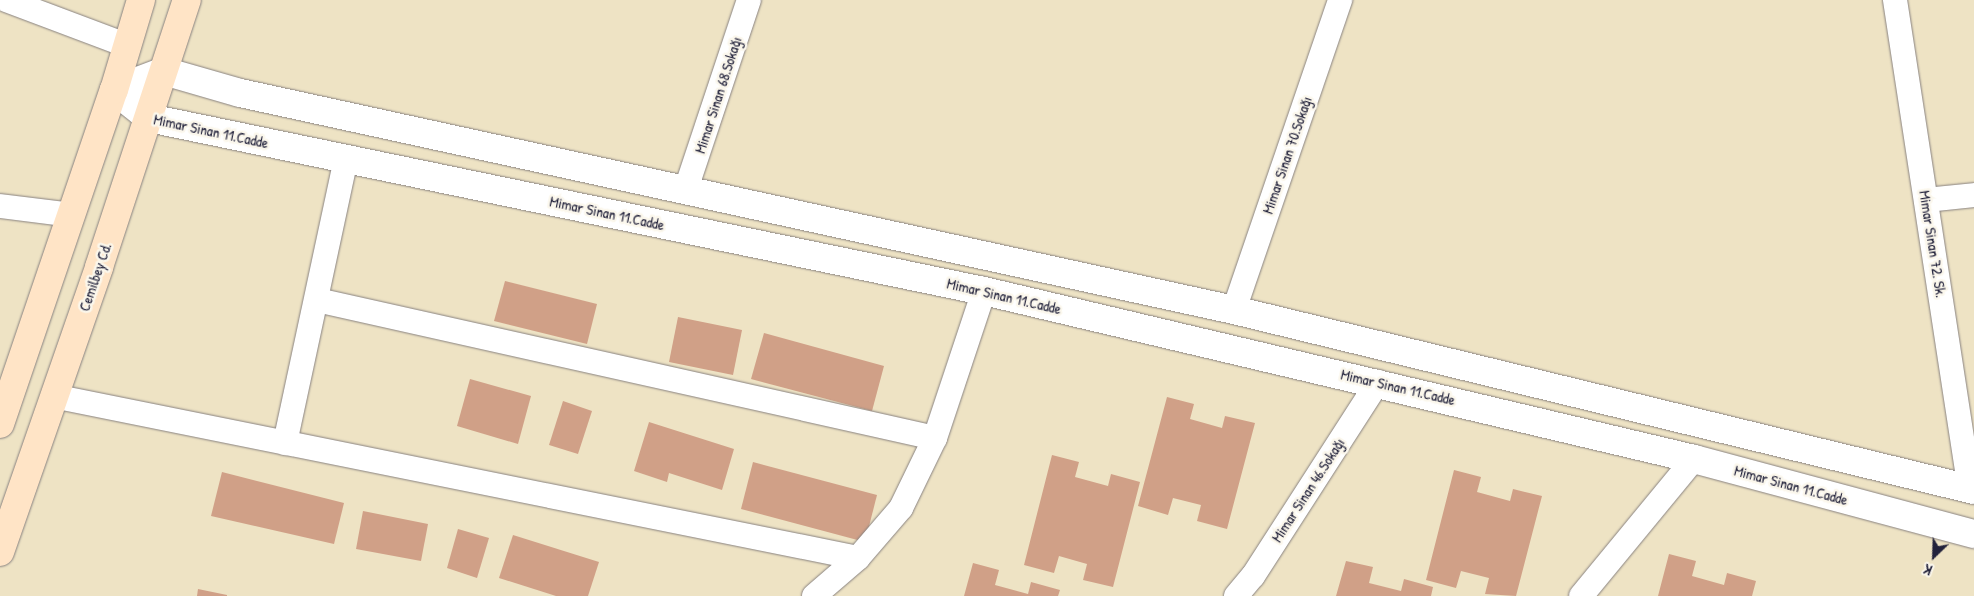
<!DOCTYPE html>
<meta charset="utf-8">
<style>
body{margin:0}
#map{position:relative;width:1974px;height:596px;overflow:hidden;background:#eee3c4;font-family:"Patrick Hand",sans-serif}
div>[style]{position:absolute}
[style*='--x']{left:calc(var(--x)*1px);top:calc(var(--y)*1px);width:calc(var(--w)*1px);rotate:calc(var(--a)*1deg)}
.building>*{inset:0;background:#d0a087}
.roads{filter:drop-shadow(0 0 1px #888280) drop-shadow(0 0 1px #888280)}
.minor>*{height:24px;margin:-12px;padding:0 12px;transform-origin:12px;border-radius:12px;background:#fff}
.tertiary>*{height:28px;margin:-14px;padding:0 14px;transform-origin:14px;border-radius:14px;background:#fff}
.secondary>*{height:28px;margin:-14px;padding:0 14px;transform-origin:14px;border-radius:14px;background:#ffe4c6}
span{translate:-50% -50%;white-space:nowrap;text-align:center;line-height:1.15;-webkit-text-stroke:5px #fbf7ec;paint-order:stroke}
.street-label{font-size:15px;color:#22223b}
.north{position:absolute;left:1909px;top:531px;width:50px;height:50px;-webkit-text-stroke:4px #fbf7ec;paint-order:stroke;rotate:204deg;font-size:14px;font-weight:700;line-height:20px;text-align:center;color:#22223b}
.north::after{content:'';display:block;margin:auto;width:18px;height:22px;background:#22223b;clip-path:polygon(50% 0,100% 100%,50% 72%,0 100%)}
</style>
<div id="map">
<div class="building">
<div style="clip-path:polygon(505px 281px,597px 304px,587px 344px,494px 321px)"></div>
<div style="clip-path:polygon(678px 317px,742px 330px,733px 375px,669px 362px)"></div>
<div style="clip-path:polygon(764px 333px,884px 366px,872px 411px,751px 379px)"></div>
<div style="clip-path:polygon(470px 379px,531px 396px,518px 444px,457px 426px)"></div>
<div style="clip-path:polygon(1167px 397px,1194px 404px,1190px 419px,1222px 428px,1225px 416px,1255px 423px,1227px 529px,1197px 521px,1201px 505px,1173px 498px,1168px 515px,1138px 506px)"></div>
<div style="clip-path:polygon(563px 401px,592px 411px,578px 454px,549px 445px)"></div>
<div style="clip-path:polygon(649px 422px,734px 449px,722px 490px,669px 473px,667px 482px,634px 471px)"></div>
<div style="clip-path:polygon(1052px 455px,1079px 462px,1075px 477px,1108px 486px,1111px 474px,1140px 482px,1113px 587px,1083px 580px,1087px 564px,1059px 556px,1054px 573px,1024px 565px)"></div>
<div style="clip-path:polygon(753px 462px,877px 495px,865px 542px,741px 509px)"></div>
<div style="clip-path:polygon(1454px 470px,1481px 477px,1477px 492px,1510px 501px,1513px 489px,1542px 496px,1516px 596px,1485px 594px,1489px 578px,1461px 571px,1456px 588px,1426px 580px)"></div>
<div style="clip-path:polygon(222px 472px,344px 503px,334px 544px,211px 516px)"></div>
<div style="clip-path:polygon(363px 511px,428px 524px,421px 561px,356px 549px)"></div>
<div style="clip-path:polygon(458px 529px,489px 538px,477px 578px,447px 568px)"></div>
<div style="clip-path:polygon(513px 535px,599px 562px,588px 596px,556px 596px,499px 578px)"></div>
<div style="clip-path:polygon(1669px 554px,1696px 561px,1692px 576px,1724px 585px,1727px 573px,1756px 581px,1752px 596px,1658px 596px)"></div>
<div style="clip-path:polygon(1346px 561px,1373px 567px,1369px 583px,1401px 591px,1404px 579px,1433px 587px,1431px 596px,1336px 596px)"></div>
<div style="clip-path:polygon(973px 563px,999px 570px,995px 585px,1028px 594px,1031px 582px,1060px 590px,1058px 596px,964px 596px)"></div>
<div style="clip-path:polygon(198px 589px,227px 595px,227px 596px,197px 596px)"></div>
</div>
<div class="roads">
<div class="minor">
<div style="--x:6;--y:0;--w:128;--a:20.6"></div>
<div style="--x:1895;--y:0;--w:495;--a:81.3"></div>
<div style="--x:686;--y:189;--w:199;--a:-71.6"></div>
<div style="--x:1926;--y:200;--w:48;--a:-5.9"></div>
<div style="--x:0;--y:206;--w:73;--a:7.1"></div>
<div style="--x:317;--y:300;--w:633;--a:12.59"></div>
<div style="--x:1234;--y:310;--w:328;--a:-71.1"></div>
<div style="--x:53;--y:396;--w:821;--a:11.38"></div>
<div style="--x:285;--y:443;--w:290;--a:-77.9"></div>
<div style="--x:814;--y:596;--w:58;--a:-40.8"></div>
<div style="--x:858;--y:558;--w:66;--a:-49.3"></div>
<div style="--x:901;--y:508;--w:78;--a:-64.1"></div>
<div style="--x:935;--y:438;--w:155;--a:-71.6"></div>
<div style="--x:1236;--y:596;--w:26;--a:-50"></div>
<div style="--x:1253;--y:576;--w:231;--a:-57.2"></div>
<div style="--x:1581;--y:596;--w:178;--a:-50.5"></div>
</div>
<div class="tertiary">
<div style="--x:1974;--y:490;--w:762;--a:-166.33"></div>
<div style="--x:1234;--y:310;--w:1017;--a:-167.68"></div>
<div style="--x:240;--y:93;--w:79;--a:-163.9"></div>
<div style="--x:164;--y:71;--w:53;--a:159.2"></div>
<div style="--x:114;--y:90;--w:45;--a:38.7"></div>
<div style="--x:149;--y:118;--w:853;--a:11.71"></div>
<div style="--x:984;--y:291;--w:730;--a:13.31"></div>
<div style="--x:1694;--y:459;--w:290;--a:15"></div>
</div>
<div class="secondary">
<div style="--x:0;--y:424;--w:353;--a:-71.2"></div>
<div style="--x:114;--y:90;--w:94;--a:-73.3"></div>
<div style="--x:0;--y:552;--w:302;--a:-70.8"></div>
<div style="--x:99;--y:267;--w:281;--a:-71.8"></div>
</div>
</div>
<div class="street-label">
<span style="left:718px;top:95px;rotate:-72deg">Mimar Sinan 68.Sokağı</span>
<span style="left:211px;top:131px;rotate:12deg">Mimar Sinan 11.Cadde</span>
<span style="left:1287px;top:155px;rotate:-71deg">Mimar Sinan 70.Sokağı</span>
<span style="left:607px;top:213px;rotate:12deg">Mimar Sinan 11.Cadde</span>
<span style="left:1933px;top:244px;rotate:81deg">Mimar Sinan 72. Sk.</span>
<span style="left:95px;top:277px;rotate:-71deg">Cemilbey Cd.</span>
<span style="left:1004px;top:296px;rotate:13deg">Mimar Sinan 11.Cadde</span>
<span style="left:1398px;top:387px;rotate:13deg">Mimar Sinan 11.Cadde</span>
<span style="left:1791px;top:485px;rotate:15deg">Mimar Sinan 11.Cadde</span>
<span style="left:1308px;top:490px;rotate:-57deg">Mimar Sinan 46.Sokağı</span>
</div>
<div class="north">K</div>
</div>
